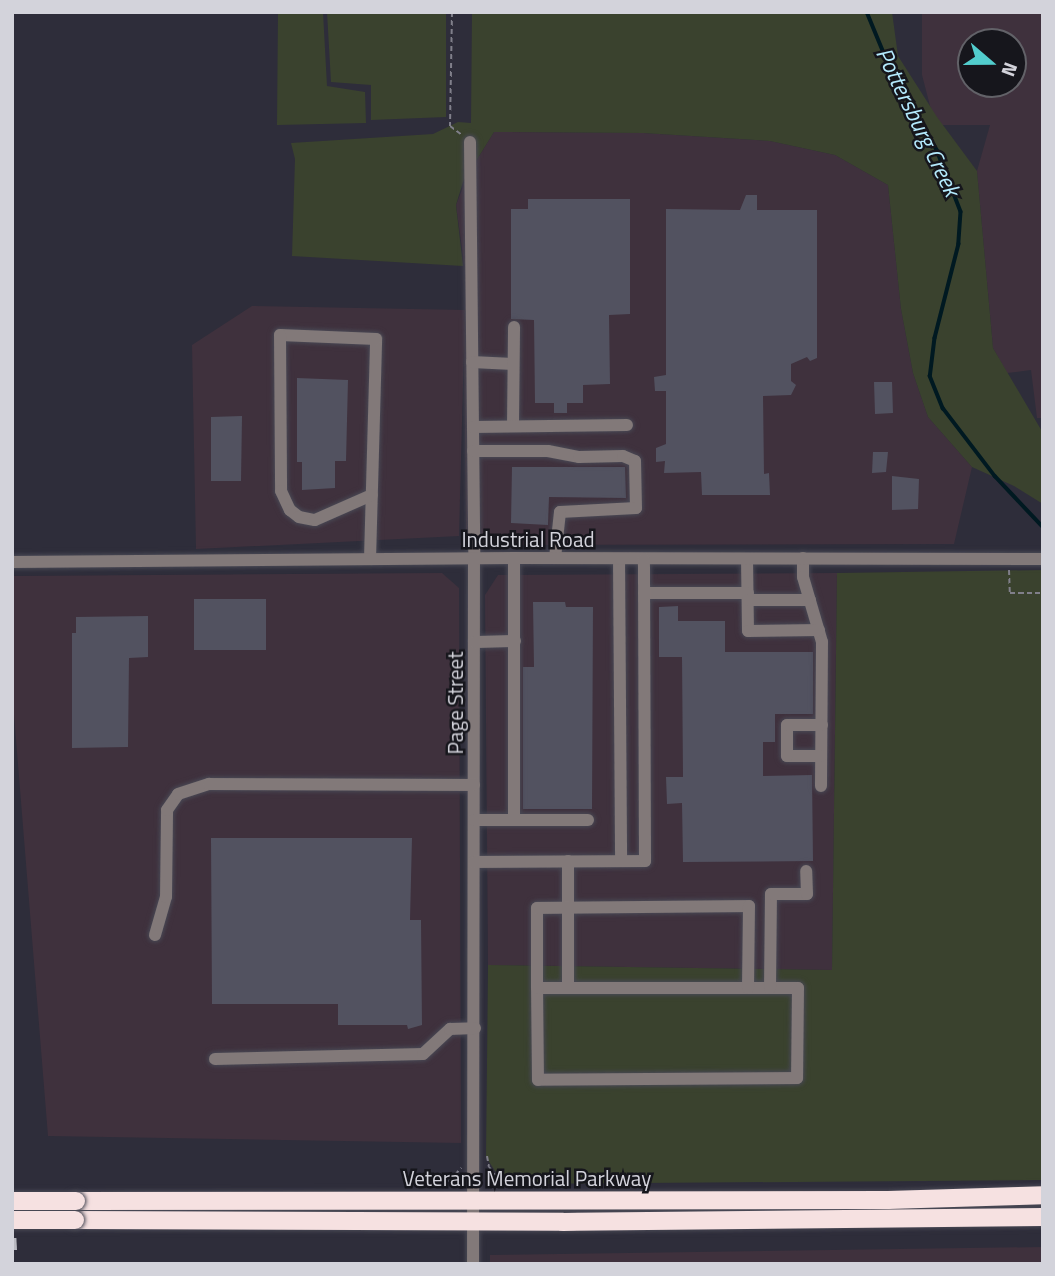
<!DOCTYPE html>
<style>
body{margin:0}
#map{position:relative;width:1055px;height:1276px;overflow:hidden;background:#2e2d3a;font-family:"Titillium Web",sans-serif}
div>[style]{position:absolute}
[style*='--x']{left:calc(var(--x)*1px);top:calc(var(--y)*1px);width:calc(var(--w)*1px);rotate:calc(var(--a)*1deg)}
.industrial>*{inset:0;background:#3f313d}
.green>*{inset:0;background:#3a422e}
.stream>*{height:3.5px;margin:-1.75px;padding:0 1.75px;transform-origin:1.75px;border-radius:1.75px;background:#001921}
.building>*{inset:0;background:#525260}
.path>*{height:2px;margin-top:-1px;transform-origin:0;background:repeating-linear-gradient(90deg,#807f8a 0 5px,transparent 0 8.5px)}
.roads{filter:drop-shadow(0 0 2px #484854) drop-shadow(0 0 2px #484854)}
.minor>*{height:12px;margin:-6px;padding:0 6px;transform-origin:6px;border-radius:6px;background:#827979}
.highway>*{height:18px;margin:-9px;padding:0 9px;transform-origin:9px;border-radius:9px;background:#f6e1e1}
.rail>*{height:3.5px;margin-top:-1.75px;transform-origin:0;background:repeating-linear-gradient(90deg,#b8b8c0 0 12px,transparent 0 24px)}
.bridges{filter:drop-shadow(0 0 2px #484854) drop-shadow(0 0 2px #484854)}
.highway-bridge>*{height:18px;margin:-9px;padding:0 9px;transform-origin:9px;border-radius:9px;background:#f6e1e1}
span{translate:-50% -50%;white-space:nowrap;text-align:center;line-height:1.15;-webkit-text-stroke:5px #16161c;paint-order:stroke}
.street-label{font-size:21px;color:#d3d3db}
.water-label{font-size:23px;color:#b4eafd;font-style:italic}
.frame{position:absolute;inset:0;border:14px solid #d3d3db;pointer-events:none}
.north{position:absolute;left:957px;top:28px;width:70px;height:70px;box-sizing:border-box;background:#16161c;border:2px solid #626268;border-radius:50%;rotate:110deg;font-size:19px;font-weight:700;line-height:28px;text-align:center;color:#d3d3db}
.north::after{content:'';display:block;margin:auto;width:24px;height:32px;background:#52cdcd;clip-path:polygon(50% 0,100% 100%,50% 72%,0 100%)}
</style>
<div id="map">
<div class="industrial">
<div style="clip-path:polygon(evenodd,922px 12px,1043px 12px,1043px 418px,1037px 418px,1031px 370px,1007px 373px,993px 348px,977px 171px,990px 125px,935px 125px,922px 75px,922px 12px,971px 42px,1013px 42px,1013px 84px,971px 84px,971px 42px)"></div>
<div style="clip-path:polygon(494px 132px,643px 133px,770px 141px,835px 155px,888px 185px,901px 309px,913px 373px,928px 417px,972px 467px,954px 544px,460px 545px,466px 529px,464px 345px,459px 536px,196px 549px,192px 345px,252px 306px,465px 310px,465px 270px,456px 205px,468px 174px)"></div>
<div style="clip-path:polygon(442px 573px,459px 588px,461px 1143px,48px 1136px,12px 690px,12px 576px)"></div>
<div style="clip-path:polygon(837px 573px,832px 970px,488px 965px,485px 595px,498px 575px)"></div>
<div style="clip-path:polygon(1043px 1247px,1043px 1264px,490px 1264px,490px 1255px)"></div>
</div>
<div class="green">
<div style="clip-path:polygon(278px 12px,323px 12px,327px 86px,365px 92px,366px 123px,277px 125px)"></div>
<div style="clip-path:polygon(327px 12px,446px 12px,446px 117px,371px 120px,371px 85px,331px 82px)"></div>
<div style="clip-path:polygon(472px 12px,892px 12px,898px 56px,937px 117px,977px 171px,993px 348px,1043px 433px,1043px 504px,1014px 486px,972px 467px,928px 417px,913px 373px,901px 309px,888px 185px,835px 155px,770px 141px,643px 133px,494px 132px,463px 182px,456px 205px,463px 266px,292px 256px,295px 159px,291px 143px,433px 134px,458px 122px,471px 123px)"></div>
<div style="clip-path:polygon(1043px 570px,1043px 1180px,517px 1184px,495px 1171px,486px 1157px,488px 965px,832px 970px,837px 573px)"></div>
</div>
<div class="stream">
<div style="--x:867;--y:12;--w:63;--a:67.5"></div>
<div style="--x:891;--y:70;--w:92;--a:60.1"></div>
<div style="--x:937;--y:150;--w:66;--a:68.8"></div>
<div style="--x:961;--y:212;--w:32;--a:94"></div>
<div style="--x:959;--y:244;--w:97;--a:104.3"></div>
<div style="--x:935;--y:338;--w:38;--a:97"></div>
<div style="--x:930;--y:376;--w:35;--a:68"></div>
<div style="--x:943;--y:408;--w:86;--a:52.6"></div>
<div style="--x:995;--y:476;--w:70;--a:46.7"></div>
</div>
<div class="building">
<div style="clip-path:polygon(746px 195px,757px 195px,757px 210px,817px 210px,817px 358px,810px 361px,807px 357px,791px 364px,791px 381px,796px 385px,791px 395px,763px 396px,764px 474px,769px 473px,770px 495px,702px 495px,701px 472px,664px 473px,665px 461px,656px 462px,656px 448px,666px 444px,666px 391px,655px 391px,654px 377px,666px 375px,666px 209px,740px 210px)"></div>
<div style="clip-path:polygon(528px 199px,630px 199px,630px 314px,609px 315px,610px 384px,583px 385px,583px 403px,567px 403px,567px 413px,554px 413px,554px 403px,535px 403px,534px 320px,511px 319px,511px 209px,528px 209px)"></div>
<div style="clip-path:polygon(297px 378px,348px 380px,346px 461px,335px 461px,335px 488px,302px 490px,302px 462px,297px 462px)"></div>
<div style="clip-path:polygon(874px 382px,892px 382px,893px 413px,875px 414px)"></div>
<div style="clip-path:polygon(242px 416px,241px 481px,211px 481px,211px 417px)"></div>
<div style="clip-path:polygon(873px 452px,888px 452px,886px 472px,872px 473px)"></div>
<div style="clip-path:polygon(512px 467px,625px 467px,626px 498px,549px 497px,548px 525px,511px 523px)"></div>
<div style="clip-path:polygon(892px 476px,919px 479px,918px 509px,892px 510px)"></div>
<div style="clip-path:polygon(194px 599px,266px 599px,266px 650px,194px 650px)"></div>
<div style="clip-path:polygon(533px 602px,565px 602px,566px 607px,593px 607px,592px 809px,523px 809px,523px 667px,534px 667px)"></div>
<div style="clip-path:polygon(678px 606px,678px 621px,725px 621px,725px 652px,813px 652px,813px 714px,775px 714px,775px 742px,763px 742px,763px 776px,812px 775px,813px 861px,683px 862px,682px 803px,667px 804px,666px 777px,683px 777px,682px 657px,659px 657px,659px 607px)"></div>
<div style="clip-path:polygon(148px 616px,148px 657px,129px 658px,128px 747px,72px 748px,72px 633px,76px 633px,76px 617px)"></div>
<div style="clip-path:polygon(211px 838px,412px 838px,410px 920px,421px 920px,422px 1025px,408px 1029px,407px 1025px,338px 1025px,338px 1004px,212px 1004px)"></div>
</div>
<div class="path">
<div style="--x:452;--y:12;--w:114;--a:91"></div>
<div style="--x:450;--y:126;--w:15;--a:37"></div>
<div style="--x:1009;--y:570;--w:23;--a:88"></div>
<div style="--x:1010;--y:593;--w:33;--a:0"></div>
<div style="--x:487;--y:1156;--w:11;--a:80"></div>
<div style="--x:489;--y:1167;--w:23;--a:52"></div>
<div style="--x:439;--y:1185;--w:11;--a:-22"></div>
<div style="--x:449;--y:1181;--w:18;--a:-47"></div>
</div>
<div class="roads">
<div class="minor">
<div style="--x:470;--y:142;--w:416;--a:89.4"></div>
<div style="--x:474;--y:558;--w:706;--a:90.08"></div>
<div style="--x:472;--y:362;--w:41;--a:2.8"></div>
<div style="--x:513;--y:426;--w:99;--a:-89.4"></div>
<div style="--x:473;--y:427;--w:154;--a:-0.7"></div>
<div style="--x:473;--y:451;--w:75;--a:0"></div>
<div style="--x:548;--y:451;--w:32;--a:11"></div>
<div style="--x:579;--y:457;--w:44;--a:-1.3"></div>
<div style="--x:623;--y:456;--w:13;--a:23"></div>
<div style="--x:635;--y:461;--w:47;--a:88.8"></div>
<div style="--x:636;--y:508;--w:76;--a:177"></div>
<div style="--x:560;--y:512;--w:46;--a:96.2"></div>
<div style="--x:803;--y:558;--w:19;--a:90"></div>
<div style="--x:803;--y:577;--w:68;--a:73.7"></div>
<div style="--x:822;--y:642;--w:144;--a:90.4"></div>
<div style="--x:370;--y:559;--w:220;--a:-88.4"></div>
<div style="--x:376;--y:339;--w:96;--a:-177.6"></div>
<div style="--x:280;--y:335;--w:156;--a:89.6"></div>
<div style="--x:281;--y:491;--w:21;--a:65"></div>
<div style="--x:290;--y:510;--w:11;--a:38"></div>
<div style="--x:299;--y:517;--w:16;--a:11"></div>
<div style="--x:315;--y:520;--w:62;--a:-23.7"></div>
<div style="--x:619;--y:559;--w:302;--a:89.6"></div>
<div style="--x:747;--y:559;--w:72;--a:89.2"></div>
<div style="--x:748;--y:631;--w:71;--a:-0.8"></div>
<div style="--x:12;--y:562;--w:502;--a:-0.46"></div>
<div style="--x:514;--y:558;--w:529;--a:0.11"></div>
<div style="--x:644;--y:593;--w:104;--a:0"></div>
<div style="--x:748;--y:600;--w:62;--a:0"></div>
<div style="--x:474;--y:642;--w:41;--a:-1.4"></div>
<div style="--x:821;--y:756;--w:34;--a:180"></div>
<div style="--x:787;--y:756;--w:31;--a:-90"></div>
<div style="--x:787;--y:725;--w:35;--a:0"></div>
<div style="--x:474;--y:820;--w:114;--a:0"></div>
<div style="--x:514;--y:820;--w:262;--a:-90"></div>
<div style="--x:568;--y:861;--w:127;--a:90"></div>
<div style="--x:474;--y:862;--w:171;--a:-0.3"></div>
<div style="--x:645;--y:861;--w:302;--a:-90.2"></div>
<div style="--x:155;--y:935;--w:40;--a:-74"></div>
<div style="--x:166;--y:897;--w:87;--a:-89.3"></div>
<div style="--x:167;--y:810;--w:19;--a:-55"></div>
<div style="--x:178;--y:794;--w:33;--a:-18"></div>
<div style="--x:209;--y:784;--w:265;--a:0.2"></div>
<div style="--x:537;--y:988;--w:261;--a:0"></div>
<div style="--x:798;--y:988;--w:90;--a:90.6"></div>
<div style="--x:797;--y:1078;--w:259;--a:179.6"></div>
<div style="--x:538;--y:1080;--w:92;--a:-90.6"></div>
<div style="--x:537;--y:988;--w:80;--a:-90"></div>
<div style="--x:537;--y:908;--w:212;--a:-0.5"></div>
<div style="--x:749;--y:906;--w:82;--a:90.7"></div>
<div style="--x:770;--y:988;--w:94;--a:-89.4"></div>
<div style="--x:771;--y:894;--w:36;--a:0"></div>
<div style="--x:807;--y:894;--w:23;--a:-92"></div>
<div style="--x:215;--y:1059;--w:208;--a:-1.4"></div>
<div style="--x:423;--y:1054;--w:37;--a:-43"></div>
<div style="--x:450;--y:1029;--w:25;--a:-2"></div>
</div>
<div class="highway">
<div style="--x:76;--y:1201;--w:812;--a:-0.07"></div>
<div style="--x:888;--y:1200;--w:155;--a:-1.8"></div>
<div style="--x:75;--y:1220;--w:488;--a:0.2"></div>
<div style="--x:563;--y:1222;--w:480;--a:-0.6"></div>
</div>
</div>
<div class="rail">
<div style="--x:12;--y:1190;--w:74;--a:86.9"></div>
</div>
<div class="bridges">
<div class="highway-bridge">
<div style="--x:12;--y:1201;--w:64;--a:0"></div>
<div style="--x:12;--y:1220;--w:63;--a:0"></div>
</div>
</div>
<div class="street-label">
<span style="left:528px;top:539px">Industrial Road</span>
<span style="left:455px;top:703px;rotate:-90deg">Page Street</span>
<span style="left:527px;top:1178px">Veterans Memorial Parkway</span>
</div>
<div class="water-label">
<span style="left:918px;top:122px;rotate:64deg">Pottersburg Creek</span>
</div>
<div class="frame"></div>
<div class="north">N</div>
</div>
